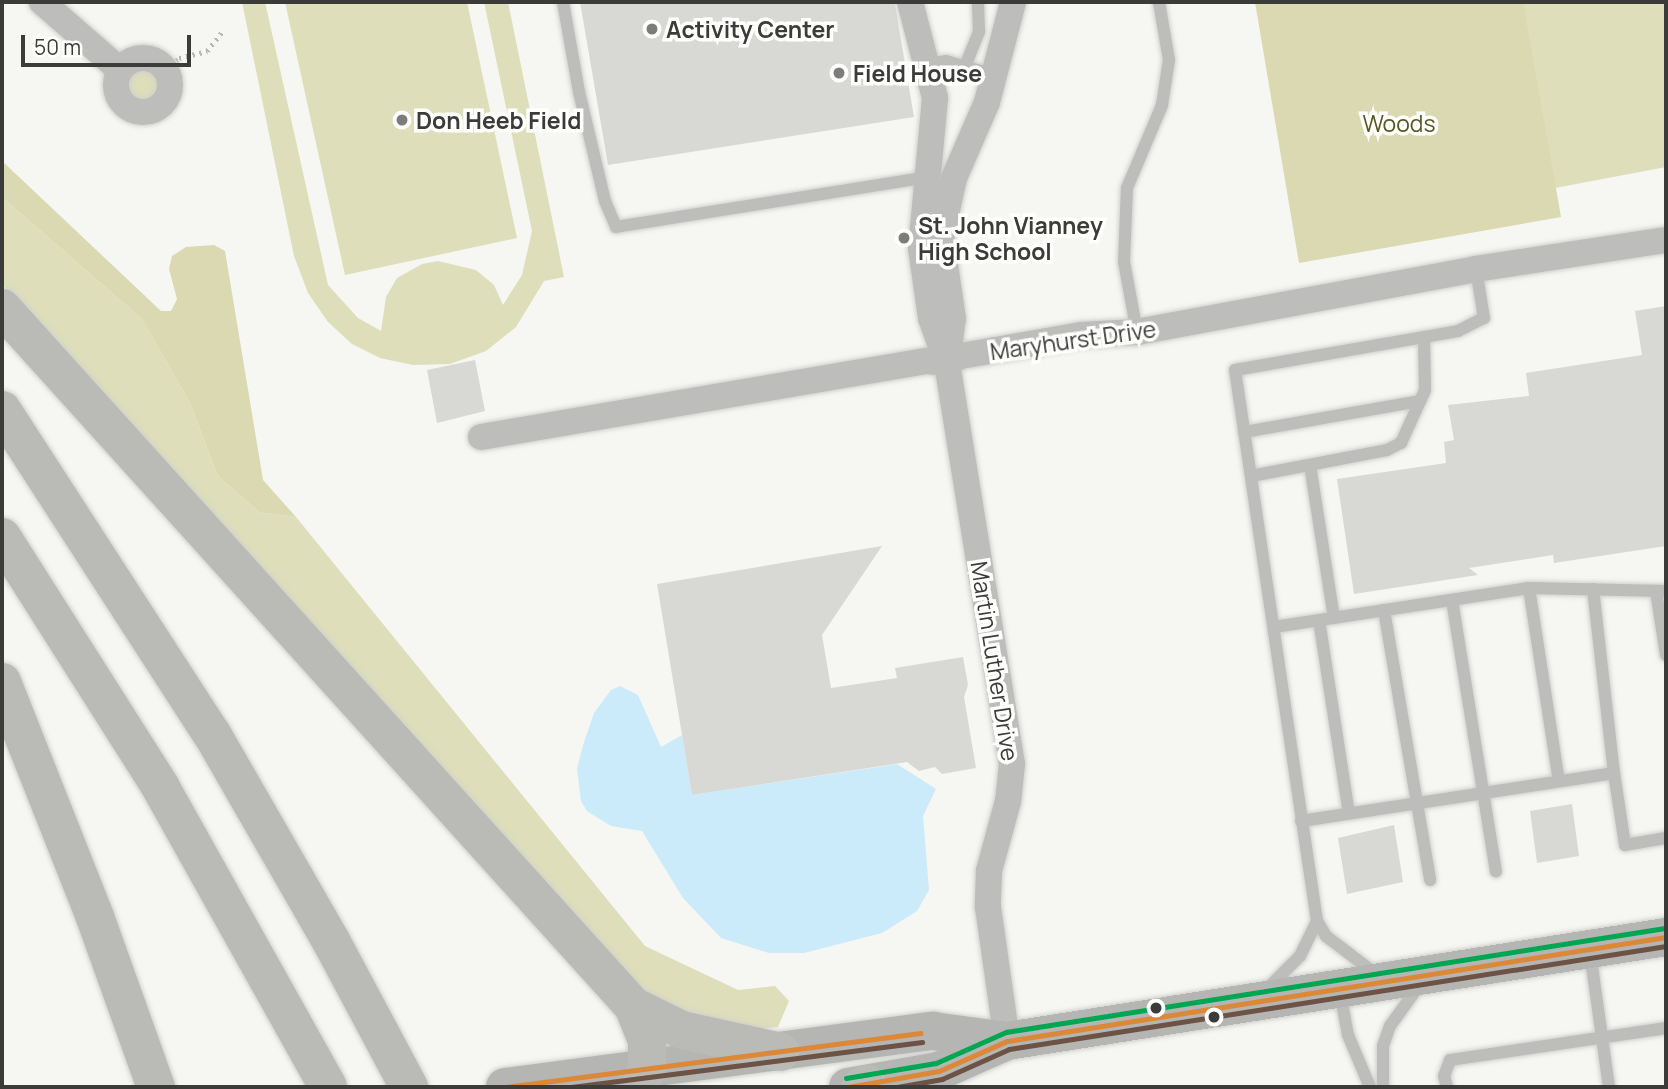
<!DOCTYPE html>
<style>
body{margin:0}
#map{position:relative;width:1668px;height:1089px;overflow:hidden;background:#f6f6f2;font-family:Manrope,sans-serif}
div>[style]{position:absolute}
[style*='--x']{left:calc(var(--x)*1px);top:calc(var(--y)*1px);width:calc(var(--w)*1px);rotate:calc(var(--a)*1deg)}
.green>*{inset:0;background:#dfdeba}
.round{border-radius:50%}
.forest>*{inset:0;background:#dad9b1}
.water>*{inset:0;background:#ccebfa}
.building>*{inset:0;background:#d8d8d5}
.path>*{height:4.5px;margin-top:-2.25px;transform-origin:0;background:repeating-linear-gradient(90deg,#b6b6b4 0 2px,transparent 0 7px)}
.roads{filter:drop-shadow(0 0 2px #d0d0ce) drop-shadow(0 0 2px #d0d0ce)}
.lane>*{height:12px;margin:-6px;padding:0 6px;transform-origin:6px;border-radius:6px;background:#bdbdbc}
.street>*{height:26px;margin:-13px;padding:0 13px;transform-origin:13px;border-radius:13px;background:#bdbdbc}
.street>.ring{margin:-13px;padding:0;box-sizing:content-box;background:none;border:26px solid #bdbdbc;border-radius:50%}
.primary>*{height:38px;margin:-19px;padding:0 19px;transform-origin:19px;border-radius:19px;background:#b5b5b3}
.highway>*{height:38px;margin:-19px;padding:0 19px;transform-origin:19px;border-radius:19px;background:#babab7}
.bus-1>*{height:5px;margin:-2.5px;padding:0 2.5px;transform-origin:2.5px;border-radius:2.5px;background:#db8839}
.bus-2>*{height:5px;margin:-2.5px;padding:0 2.5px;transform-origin:2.5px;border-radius:2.5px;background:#6c5345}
.bus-3>*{height:5px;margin:-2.5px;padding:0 2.5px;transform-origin:2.5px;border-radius:2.5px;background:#00a651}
.dots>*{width:19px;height:19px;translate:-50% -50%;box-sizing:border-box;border:4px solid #fffffe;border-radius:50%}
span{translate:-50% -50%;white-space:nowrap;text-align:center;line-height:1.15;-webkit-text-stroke:7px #fffffe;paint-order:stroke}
.poi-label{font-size:23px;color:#3b3b39;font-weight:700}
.left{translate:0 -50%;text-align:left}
.park-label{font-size:23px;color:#595722}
.street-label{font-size:23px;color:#3b3b39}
.frame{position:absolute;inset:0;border:4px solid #3b3b39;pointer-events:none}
.scale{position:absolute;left:21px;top:35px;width:170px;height:32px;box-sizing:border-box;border:4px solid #3b3b39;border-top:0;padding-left:9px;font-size:21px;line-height:24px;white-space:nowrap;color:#3b3b39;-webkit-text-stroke:5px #fffffe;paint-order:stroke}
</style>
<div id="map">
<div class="green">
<div style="clip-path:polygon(242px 2px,265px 2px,328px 285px,358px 318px,381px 331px,386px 297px,397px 278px,422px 264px,438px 261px,476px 270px,494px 285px,503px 305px,522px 275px,532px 231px,484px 2px,508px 2px,564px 277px,544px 281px,516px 327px,486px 351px,450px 364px,413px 365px,380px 358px,352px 344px,328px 322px,308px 293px,294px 256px)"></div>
<div style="clip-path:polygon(285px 2px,467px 2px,517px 238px,345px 275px)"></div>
<div style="clip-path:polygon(1521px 2px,1666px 2px,1666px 167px,1555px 188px)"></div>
<div class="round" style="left:127px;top:67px;width:34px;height:34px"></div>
<div style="clip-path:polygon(2px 197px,142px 319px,189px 401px,218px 476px,259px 512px,296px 517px,645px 946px,738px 990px,775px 986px,789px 1001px,778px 1027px,737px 1031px,664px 1013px,2px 284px)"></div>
</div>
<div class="forest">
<div style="clip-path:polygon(1255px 2px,1523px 2px,1561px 217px,1299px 263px)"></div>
<div style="clip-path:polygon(2px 161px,161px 311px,171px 311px,177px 299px,169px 269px,172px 256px,186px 247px,214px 245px,225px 251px,263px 480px,296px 517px,259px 512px,218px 476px,189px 401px,142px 319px,2px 197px)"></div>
</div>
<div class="water">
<div style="clip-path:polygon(620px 686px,638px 695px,661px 747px,682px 735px,692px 795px,897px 764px,936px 789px,923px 816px,929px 890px,917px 911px,882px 933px,804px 953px,769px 953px,721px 938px,683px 898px,642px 831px,611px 826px,587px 811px,581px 801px,577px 768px,584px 742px,594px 713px,611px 690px)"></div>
</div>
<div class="building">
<div style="clip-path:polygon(580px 2px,895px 4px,914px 117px,608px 165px)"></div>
<div style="clip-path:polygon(1666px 306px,1666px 546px,1554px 563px,1553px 555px,1469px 568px,1478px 575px,1354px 594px,1337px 479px,1446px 463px,1444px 442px,1454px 440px,1448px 405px,1529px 396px,1526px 373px,1642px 355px,1635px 311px)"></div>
<div style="clip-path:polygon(475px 360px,485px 411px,437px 423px,427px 370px)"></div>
<div style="clip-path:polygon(882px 546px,822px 635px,831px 688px,897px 678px,895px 668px,963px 657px,968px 685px,964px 697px,976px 768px,942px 774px,935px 767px,919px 771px,907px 762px,692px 795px,657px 584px)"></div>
<div style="clip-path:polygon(1572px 804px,1579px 856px,1537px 863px,1530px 811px)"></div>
<div style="clip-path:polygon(1394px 825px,1403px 882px,1347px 894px,1338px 838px)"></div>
</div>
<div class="path">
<div style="--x:165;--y:69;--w:18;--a:-38"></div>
<div style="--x:179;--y:58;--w:29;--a:-14"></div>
<div style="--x:207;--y:51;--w:24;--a:-52"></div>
</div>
<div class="roads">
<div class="lane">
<div style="--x:563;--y:2;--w:91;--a:79.9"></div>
<div style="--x:579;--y:92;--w:112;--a:76.6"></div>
<div style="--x:605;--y:201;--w:28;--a:67"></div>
<div style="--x:616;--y:227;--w:316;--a:-9.1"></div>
<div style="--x:929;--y:64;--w:17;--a:-10"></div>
<div style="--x:946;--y:61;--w:50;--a:16.3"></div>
<div style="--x:966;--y:64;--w:35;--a:-68"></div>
<div style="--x:979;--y:32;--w:30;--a:-92"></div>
<div style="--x:1137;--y:332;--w:71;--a:-100.5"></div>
<div style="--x:1124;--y:262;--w:74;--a:-87.7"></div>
<div style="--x:1127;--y:188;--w:90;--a:-67.1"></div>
<div style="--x:1162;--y:105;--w:46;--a:-81.2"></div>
<div style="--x:1169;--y:60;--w:59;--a:-99.8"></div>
<div style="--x:1244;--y:432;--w:179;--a:-10"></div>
<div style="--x:1310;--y:465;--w:155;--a:81.1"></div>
<div style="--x:1251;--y:476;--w:138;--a:-10.8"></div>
<div style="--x:1387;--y:450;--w:16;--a:-27"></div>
<div style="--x:1401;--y:443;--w:58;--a:-65.6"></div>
<div style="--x:1425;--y:390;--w:53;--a:-91.1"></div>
<div style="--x:1529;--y:588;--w:195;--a:81.2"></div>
<div style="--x:1593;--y:589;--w:185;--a:83.5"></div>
<div style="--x:1656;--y:591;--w:65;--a:81.1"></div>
<div style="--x:1452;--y:600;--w:275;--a:80.8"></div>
<div style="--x:1384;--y:610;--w:274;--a:80.3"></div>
<div style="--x:1319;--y:620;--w:195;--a:81.2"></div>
<div style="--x:1274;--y:627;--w:258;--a:-8.7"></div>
<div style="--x:1529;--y:588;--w:137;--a:1.3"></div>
<div style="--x:1301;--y:821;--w:317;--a:-8.7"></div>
<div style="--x:1614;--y:773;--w:73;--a:81.3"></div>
<div style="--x:1625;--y:845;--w:42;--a:-9.7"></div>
<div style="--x:1590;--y:952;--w:136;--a:82"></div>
<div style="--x:1376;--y:974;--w:63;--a:-142.8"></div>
<div style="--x:1326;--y:936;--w:17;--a:-121"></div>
<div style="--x:1317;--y:921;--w:557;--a:-98.46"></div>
<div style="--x:1235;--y:370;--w:226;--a:-9.9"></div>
<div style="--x:1458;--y:331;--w:29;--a:-27"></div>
<div style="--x:1484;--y:318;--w:50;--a:-99.3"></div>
<div style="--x:1266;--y:990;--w:48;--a:-45"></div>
<div style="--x:1300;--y:956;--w:39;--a:-64"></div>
<div style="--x:1340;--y:992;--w:44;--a:79.5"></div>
<div style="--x:1348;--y:1035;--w:56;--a:67.1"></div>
<div style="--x:1383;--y:1087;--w:41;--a:-90"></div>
<div style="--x:1383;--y:1046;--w:21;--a:-71"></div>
<div style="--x:1390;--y:1026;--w:53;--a:-54.2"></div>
<div style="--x:1447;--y:1087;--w:11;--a:-105"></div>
<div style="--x:1444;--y:1076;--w:17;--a:-69"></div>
<div style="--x:1450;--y:1060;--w:218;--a:-8.4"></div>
</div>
<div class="street">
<div style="--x:42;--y:2;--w:103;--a:41.1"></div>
<div style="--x:910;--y:2;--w:99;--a:75.4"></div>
<div style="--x:935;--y:98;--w:151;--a:95.3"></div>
<div style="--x:921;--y:248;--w:71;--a:81.9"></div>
<div style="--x:931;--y:318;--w:48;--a:70.4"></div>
<div style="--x:947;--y:363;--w:406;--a:80.8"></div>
<div style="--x:1012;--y:764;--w:37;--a:96"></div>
<div style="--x:1008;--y:801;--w:73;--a:105.2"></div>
<div style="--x:989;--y:871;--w:36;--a:92"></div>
<div style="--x:988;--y:907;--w:135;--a:81.9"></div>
<div class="ring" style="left:116px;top:58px;width:28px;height:28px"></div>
<div style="--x:948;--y:357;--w:38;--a:-83"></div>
<div style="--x:953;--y:319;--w:82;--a:-98.4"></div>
<div style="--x:941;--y:238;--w:61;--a:-77.8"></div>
<div style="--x:954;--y:178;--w:83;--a:-66.5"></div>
<div style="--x:987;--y:102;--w:103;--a:-75.4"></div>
<div style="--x:481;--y:437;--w:452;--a:-9.7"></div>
<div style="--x:927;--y:361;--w:20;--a:6"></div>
<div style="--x:947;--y:363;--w:16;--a:-27"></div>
<div style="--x:961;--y:356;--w:122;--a:-9.9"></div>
<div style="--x:1081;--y:335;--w:56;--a:-3.1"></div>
<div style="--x:1137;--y:332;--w:345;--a:-10.5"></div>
<div style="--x:1476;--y:269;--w:192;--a:-8.7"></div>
</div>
<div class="primary">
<div style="--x:505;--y:1087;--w:432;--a:-7.5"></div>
<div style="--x:933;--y:1031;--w:75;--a:7.7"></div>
<div style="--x:848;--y:1087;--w:92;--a:-10"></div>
<div style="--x:939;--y:1071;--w:74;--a:-23.8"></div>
<div style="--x:1007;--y:1041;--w:667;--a:-8.97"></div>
</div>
<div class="highway">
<div style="--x:2;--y:308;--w:941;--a:47.89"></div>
<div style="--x:633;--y:1006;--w:38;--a:68"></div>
<div style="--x:647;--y:1041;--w:26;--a:90"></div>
<div style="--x:647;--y:1067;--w:21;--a:109"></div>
<div style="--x:2;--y:410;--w:386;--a:57.1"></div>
<div style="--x:212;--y:734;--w:239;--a:60.1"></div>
<div style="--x:331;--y:941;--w:166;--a:61.9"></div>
<div style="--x:2;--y:537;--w:297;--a:57.6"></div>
<div style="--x:161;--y:788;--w:342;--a:60.8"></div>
<div style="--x:2;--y:682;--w:253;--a:68.4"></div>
<div style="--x:95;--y:917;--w:181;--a:70.3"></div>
<div style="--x:633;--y:1006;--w:55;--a:26.1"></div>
<div style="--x:682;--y:1030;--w:101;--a:12.5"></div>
<div style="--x:860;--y:1087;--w:8;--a:-23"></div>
</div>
</div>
<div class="bus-1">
<div style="--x:505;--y:1087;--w:419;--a:-7.4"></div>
<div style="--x:848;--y:1087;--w:92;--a:-10"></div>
<div style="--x:939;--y:1071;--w:74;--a:-23.8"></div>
<div style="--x:1007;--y:1041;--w:667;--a:-8.97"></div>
</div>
<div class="bus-2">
<div style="--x:571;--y:1087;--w:354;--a:-7.3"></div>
<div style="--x:897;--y:1087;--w:46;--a:-10.1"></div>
<div style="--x:942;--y:1079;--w:73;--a:-24.1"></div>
<div style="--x:1009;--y:1049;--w:665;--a:-8.91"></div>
</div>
<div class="bus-3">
<div style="--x:846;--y:1078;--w:91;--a:-9.5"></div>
<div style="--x:936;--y:1063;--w:77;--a:-23.9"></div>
<div style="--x:1006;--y:1032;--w:667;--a:-8.97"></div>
</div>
<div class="dots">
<div style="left:652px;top:29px;background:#7c7c7a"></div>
<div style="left:839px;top:73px;background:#7c7c7a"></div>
<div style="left:402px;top:120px;background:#7c7c7a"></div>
<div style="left:904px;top:238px;background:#7c7c7a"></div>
<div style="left:1156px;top:1008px;background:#3b3b39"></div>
<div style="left:1214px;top:1017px;background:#3b3b39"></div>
</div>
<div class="poi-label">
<span class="left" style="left:666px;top:29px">Activity Center</span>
<span class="left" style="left:853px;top:73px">Field House</span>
<span class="left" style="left:416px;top:120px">Don Heeb Field</span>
<span class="left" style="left:918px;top:238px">St. John Vianney<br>High School</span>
</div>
<div class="park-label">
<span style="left:1399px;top:123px">Woods</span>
</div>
<div class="street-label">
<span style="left:1073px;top:340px;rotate:-8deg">Maryhurst Drive</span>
<span style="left:995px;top:661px;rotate:81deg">Martin Luther Drive</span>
</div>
<div class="frame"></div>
<div class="scale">50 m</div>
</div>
